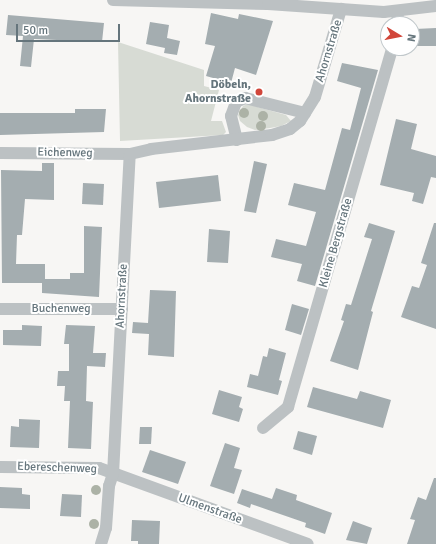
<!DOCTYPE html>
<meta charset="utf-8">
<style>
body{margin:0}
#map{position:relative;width:436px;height:544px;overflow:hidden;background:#f7f6f4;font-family:Signika,sans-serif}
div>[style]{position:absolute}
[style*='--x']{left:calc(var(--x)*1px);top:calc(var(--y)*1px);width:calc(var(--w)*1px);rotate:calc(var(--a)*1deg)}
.green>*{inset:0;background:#d7dbd4}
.building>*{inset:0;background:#a4adb0}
.street>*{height:12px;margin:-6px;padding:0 6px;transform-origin:6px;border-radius:6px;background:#bcc1c3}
.trees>*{width:10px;height:10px;margin:-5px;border-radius:50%;background:#acb2a6}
.dots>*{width:11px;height:11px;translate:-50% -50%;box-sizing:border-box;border:2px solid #fff;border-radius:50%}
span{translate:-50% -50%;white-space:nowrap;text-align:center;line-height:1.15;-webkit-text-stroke:4px #fff;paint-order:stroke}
.street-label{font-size:12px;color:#65757c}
.poi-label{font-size:12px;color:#65757c;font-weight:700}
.right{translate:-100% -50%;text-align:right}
.north{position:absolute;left:380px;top:16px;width:40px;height:40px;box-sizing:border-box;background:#fff;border:1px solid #c1c8cb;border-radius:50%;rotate:100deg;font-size:11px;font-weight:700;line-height:16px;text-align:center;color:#65757c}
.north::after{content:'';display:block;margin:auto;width:14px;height:18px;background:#d1463a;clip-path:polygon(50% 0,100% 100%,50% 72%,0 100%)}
.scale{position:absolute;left:16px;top:24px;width:104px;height:18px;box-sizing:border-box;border:2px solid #65757c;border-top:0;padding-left:5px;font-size:12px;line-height:14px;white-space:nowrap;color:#65757c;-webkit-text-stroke:3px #fff;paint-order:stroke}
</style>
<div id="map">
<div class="green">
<div style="clip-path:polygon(118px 42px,204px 70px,204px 86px,219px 90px,211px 121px,222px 121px,226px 132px,223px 135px,120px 141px)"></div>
<div style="clip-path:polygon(247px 104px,286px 115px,291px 121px,281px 126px,270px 128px,255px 130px,247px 127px,240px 121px,238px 115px,243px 106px)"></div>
</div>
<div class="building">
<div style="clip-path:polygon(211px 13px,238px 19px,239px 14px,273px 21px,256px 75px,235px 68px,231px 83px,206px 76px,215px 46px,205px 44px)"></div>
<div style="clip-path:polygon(8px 15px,104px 23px,102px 42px,34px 39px,31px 67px,20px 66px,23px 36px,6px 35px)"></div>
<div style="clip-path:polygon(150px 22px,169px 25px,167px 38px,180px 41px,177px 55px,164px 53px,165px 48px,146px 44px)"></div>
<div style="clip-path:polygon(436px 28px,436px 46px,416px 46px,415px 29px)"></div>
<div style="clip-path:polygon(342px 63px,378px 70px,315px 286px,297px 281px,302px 264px,271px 257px,276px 239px,306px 246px,316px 212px,288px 205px,294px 183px,325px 190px,342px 128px,350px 130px,361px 88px,337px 81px)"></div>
<div style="clip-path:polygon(75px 109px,106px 109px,104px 132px,0 135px,0 113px,75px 113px)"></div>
<div style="clip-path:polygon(396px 119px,417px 124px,411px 149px,436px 156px,436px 178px,431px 177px,423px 204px,412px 201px,414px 193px,380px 185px)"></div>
<div style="clip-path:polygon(254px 161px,267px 164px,256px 213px,244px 211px)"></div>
<div style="clip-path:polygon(42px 163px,54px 163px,54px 200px,25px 199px,22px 235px,17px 235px,16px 264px,45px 264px,45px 279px,70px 279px,70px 273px,84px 273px,84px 226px,102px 227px,99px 297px,42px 293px,42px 283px,2px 283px,1px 170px,42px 171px)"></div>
<div style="clip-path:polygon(218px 175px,221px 201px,159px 208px,156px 182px)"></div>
<div style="clip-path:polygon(83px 183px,104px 184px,103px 205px,82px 204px)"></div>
<div style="clip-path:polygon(369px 223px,395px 231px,371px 311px,373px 312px,358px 370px,330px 361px,344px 321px,341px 320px,346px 304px,351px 305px,372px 239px,364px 237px)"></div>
<div style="clip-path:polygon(434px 223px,436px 223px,436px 329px,401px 317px,412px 286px,419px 288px,427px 265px,421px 263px)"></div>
<div style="clip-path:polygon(209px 229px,230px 231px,228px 263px,207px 262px)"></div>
<div style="clip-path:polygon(150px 290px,176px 291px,174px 357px,148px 355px,149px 334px,132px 333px,133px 322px,148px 323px)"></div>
<div style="clip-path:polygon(292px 304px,309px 309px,301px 335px,285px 330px)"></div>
<div style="clip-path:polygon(22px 325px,42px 326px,41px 346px,3px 345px,3px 330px,22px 330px)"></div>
<div style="clip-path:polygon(66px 325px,95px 326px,93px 353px,106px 353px,105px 367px,87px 366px,86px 401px,93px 402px,91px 449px,68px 448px,70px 401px,64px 401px,65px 386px,57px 386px,58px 371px,69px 371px,69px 344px,64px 344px)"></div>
<div style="clip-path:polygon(269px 348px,286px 353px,279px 380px,282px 381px,278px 395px,247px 387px,250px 374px,258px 376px,263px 356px,267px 357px)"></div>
<div style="clip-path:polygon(313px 387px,357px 399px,360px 391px,391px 400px,383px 428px,307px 407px)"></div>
<div style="clip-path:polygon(219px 390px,242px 397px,239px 407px,243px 409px,239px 422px,212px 414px)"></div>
<div style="clip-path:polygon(19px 419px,40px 420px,39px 448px,10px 447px,11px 426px,19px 427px)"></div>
<div style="clip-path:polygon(140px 427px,152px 427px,151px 444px,139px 444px)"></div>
<div style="clip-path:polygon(298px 431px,317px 436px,312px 455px,293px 449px)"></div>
<div style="clip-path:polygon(225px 443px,240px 448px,234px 468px,242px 470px,234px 494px,210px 486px)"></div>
<div style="clip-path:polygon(150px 450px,186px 462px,178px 484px,142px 472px)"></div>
<div style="clip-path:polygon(434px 478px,436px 478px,436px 544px,407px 544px,415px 520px,410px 519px,418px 497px,426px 500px)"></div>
<div style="clip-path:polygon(0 487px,22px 488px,22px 494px,30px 495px,30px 509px,0 508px)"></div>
<div style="clip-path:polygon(276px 488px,297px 495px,296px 500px,332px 513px,325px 534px,305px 527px,306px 523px,251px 504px,250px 508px,237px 503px,242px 489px,272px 499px)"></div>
<div style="clip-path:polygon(62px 494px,82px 495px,81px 517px,60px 516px)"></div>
<div style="clip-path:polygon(132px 520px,160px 521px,159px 544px,138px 544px,138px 541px,131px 541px)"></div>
<div style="clip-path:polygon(353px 521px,372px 528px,367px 544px,346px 540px)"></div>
</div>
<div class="street">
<div style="--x:113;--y:0;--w:155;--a:1.5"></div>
<div style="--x:268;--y:4;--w:116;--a:3.9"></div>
<div style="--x:384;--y:12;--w:52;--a:-6.6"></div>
<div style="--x:397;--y:24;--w:12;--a:-85"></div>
<div style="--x:237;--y:140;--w:25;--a:-104"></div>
<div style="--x:231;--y:116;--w:15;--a:-70"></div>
<div style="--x:236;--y:102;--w:10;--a:-24"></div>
<div style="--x:245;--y:98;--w:62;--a:14"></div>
<div style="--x:0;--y:153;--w:130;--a:0.4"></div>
<div style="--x:0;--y:309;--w:122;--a:0"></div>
<div style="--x:263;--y:428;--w:33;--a:-40"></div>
<div style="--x:288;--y:407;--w:374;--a:-73.8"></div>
<div style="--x:0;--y:467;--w:99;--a:0.6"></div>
<div style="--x:99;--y:468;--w:222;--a:20"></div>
<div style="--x:101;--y:544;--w:17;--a:-73"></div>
<div style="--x:106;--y:528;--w:42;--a:-85.9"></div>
<div style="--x:109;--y:486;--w:13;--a:-72"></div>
<div style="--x:113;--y:474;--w:320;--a:-87"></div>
<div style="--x:130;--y:154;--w:22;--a:-13"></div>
<div style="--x:151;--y:149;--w:122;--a:-6.6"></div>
<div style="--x:272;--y:135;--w:19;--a:-18"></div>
<div style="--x:290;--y:129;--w:13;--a:-39"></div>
<div style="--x:300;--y:121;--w:28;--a:-58"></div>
<div style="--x:315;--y:97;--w:92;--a:-73.5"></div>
</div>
<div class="trees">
<div style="left:244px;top:113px"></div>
<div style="left:263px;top:116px"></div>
<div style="left:261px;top:126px"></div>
<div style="left:96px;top:490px"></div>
<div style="left:94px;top:524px"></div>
</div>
<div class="dots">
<div style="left:259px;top:92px;background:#d1463a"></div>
</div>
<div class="street-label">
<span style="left:329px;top:51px;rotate:-73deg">Ahornstraße</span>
<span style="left:65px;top:153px;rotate:1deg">Eichenweg</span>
<span style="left:336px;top:243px;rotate:-74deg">Kleine Bergstraße</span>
<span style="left:122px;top:296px;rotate:-87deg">Ahornstraße</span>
<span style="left:61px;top:309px">Buchenweg</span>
<span style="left:57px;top:468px;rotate:2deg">Ebereschenweg</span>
<span style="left:210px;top:509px;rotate:20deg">Ulmenstraße</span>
</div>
<div class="poi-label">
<span class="right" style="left:251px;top:92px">Döbeln,<br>Ahornstraße</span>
</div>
<div class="north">N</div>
<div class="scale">50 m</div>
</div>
